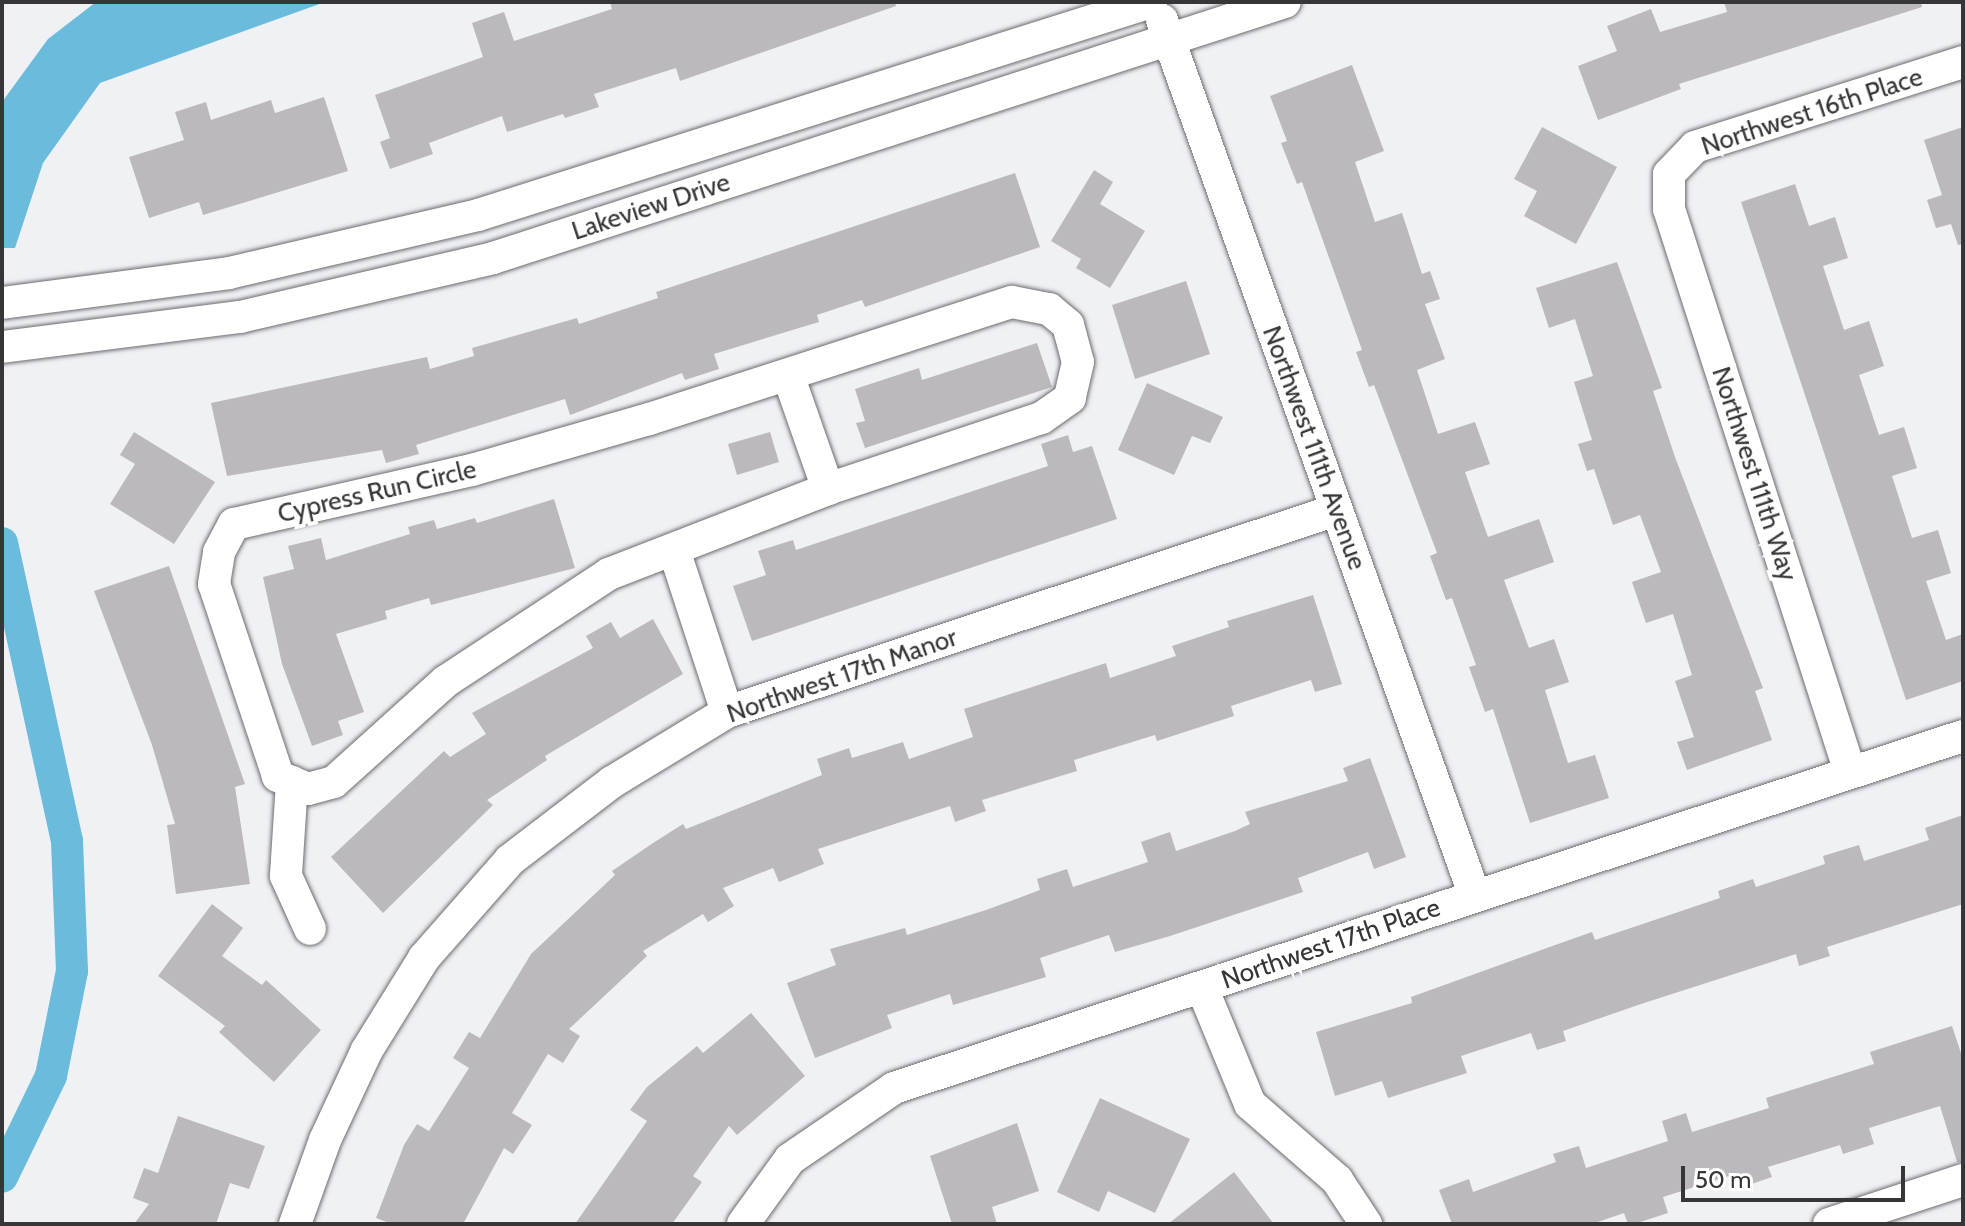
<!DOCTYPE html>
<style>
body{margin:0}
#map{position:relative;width:1965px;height:1226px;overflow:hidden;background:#f0f1f5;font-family:Cabin,sans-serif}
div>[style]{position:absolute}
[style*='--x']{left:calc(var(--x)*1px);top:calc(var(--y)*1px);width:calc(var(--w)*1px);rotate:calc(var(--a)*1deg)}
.water>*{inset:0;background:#6bbbdc}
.canal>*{height:32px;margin:-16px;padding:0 16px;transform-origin:16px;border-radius:16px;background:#6bbbdc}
.building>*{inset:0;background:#bbb9bd}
.roads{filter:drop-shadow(0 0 2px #6c6c70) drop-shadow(0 0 2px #6c6c70)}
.minor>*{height:32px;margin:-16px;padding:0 16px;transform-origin:16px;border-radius:16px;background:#fff}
span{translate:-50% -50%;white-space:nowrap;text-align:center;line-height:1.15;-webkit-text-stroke:8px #fff;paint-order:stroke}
.street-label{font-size:26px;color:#363638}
.frame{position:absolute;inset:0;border:4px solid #363638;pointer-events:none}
.scale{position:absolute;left:1681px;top:1166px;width:224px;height:36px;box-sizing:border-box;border:4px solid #363638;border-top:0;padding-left:10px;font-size:24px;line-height:28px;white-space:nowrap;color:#363638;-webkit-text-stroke:6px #fff;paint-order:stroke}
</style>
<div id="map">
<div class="water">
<div style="clip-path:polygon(96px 2px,325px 2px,100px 83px,43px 163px,15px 248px,2px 248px,2px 102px,48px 39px)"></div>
</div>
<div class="canal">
<div style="--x:2;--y:543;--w:305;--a:77.7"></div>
<div style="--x:67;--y:841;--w:130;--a:87.8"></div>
<div style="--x:72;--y:971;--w:107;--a:101.3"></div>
<div style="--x:51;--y:1076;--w:112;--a:115.9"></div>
</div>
<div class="building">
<div style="clip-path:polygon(610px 2px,895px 2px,896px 6px,680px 81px,676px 68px,594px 94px,599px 107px,565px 118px,563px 114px,507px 132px,502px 116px,429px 143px,433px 154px,390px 169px,380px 142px,390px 138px,375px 95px,483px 57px,472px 23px,504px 12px,514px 41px,612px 9px)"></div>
<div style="clip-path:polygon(1724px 2px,1921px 2px,1922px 7px,1679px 84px,1681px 89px,1598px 120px,1578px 66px,1617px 51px,1607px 26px,1651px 9px,1660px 32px,1727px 12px)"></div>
<div style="clip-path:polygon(1352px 65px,1384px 151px,1355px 162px,1375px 222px,1402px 213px,1422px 274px,1430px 271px,1440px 299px,1425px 304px,1445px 359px,1417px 370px,1438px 434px,1475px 422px,1490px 464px,1465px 472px,1488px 537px,1539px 519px,1554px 562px,1504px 580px,1529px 648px,1554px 639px,1569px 682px,1545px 690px,1568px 763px,1595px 755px,1609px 798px,1530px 823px,1493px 709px,1485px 712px,1469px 667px,1476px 665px,1452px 598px,1446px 600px,1430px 556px,1437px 553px,1374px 385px,1369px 387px,1356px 352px,1362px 350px,1302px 182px,1297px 184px,1281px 143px,1287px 141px,1270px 96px)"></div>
<div style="clip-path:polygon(324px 97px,348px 171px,203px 215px,199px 202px,149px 218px,129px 157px,184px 140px,175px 112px,206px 102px,211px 120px,271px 100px,275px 113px)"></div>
<div style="clip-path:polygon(1542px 127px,1617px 167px,1576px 244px,1524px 216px,1537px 191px,1514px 179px)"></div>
<div style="clip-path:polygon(1963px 127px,1963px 244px,1958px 245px,1951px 224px,1936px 228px,1927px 200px,1942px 195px,1924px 140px)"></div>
<div style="clip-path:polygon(1094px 170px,1113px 182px,1100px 204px,1145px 231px,1110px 288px,1076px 268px,1081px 259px,1051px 241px)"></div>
<div style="clip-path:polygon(1015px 173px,1040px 247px,865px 307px,862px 300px,817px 315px,819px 322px,714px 354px,719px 369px,685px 380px,682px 373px,570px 415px,565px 399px,416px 445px,419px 454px,386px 463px,382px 450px,227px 476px,211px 403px,427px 357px,430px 369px,474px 356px,472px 348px,577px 318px,579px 324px,658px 298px,656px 292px)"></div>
<div style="clip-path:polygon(1795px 184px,1809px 226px,1835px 217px,1848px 258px,1823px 266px,1844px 330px,1869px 321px,1884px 366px,1859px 375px,1879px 435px,1904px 427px,1917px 468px,1892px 476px,1912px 538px,1938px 530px,1951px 573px,1926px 581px,1946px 640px,1963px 634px,1963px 681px,1906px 700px,1741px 202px)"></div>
<div style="clip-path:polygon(1617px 262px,1662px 388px,1653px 391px,1675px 457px,1763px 688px,1755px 691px,1772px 740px,1687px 770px,1677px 742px,1694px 737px,1675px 681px,1692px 675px,1673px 614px,1646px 623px,1632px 582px,1661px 572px,1640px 515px,1613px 525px,1594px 469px,1587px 471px,1578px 444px,1592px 440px,1574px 382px,1593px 376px,1575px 319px,1549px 328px,1536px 288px)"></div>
<div style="clip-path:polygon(1186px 281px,1210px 354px,1135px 379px,1112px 305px)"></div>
<div style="clip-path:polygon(1037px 343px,1052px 387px,865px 448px,856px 423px,865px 421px,855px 389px,919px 368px,922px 380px)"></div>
<div style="clip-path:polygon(1147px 383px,1223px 417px,1210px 443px,1192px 436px,1174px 475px,1118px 450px)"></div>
<div style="clip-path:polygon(134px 432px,215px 482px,174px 544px,110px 504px,135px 464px,120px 455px)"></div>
<div style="clip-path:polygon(770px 432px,779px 462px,737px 475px,728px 444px)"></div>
<div style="clip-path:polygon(1068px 435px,1073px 452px,1092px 446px,1117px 519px,752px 641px,733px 586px,766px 575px,758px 551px,793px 540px,796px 550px,1048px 466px,1041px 444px)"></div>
<div style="clip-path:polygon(554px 499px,575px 568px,431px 605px,429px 598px,385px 611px,387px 619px,336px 634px,364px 712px,338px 721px,343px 735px,312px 746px,282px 664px,263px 577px,294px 569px,288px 546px,321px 538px,326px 560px,410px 534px,408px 527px,434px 520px,437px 529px,475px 518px,477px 523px)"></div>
<div style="clip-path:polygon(169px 566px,245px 784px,235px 787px,250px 884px,176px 894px,167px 825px,175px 824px,152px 745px,94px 591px)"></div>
<div style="clip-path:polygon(1313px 595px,1342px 684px,1315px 692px,1311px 680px,1231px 706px,1234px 716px,1157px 741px,1155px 735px,1074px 760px,1077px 771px,982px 800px,986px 811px,955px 822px,950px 806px,818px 849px,824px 864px,779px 882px,773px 868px,723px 888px,734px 906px,708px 922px,703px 914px,643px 951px,647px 956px,569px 1029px,580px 1036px,563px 1063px,548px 1054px,512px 1113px,532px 1125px,513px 1154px,504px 1148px,463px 1224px,392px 1224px,376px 1218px,404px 1145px,417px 1124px,429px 1131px,469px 1068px,453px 1058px,469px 1032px,480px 1038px,531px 954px,615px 875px,612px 871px,653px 843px,683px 824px,686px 829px,822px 775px,817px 759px,849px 748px,852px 758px,903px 742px,909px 759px,973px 737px,964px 709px,1106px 663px,1110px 678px,1176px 656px,1172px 646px,1229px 627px,1227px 621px)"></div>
<div style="clip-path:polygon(653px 619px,683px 674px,545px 756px,547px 760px,487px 800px,493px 805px,383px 913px,331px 857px,444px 751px,450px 757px,486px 734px,472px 713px,593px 648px,586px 636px,611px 622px,620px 638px)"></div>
<div style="clip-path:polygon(1370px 758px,1406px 857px,1374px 869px,1368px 852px,1298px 878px,1303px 892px,1170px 936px,1115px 952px,1109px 935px,1040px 958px,1046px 977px,953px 1005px,950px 994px,887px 1015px,892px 1028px,815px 1058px,787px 983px,836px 965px,830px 949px,905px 928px,907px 935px,986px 910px,1040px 890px,1037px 879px,1067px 869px,1073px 887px,1148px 862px,1141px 842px,1170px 832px,1176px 851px,1235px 831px,1250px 824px,1245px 812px,1348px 781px,1343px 768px)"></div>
<div style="clip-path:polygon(1963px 815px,1963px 904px,1827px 947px,1830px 956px,1799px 966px,1796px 954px,1641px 1004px,1563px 1031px,1566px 1041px,1537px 1050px,1531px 1033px,1461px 1056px,1467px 1073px,1388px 1098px,1382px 1081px,1335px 1096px,1316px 1032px,1412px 1003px,1411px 997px,1558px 944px,1592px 932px,1595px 940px,1720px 898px,1718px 891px,1753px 879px,1756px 887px,1825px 864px,1823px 856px,1859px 845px,1864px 861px,1929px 840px,1925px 828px)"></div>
<div style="clip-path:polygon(212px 904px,243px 928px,222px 956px,262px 985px,266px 980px,321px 1030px,274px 1082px,219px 1032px,225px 1026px,158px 976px)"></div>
<div style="clip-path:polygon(751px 1013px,805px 1076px,737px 1135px,729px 1126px,693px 1176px,702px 1182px,672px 1224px,575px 1224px,647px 1121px,630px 1110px,647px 1087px,697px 1046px,703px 1053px)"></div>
<div style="clip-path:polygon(1952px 1026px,1963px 1059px,1963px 1162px,1957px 1162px,1940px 1106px,1869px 1128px,1874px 1144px,1843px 1154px,1840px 1145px,1768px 1167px,1772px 1177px,1734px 1190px,1729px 1176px,1663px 1197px,1668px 1213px,1634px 1224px,1628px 1224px,1624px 1213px,1592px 1224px,1452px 1224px,1439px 1190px,1469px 1179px,1473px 1192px,1556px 1162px,1553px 1154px,1579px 1146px,1586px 1168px,1668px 1141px,1662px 1121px,1686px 1113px,1692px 1132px,1769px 1108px,1766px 1098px,1874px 1064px,1870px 1052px)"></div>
<div style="clip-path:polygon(1100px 1098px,1190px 1139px,1155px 1213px,1108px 1191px,1099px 1212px,1057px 1192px)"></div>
<div style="clip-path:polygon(178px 1116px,265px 1146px,249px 1189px,230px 1183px,216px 1224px,134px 1224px,149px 1204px,133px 1198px,144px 1168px,158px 1173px)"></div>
<div style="clip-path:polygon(1017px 1123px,1039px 1191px,992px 1207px,997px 1224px,952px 1224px,930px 1156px)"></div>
<div style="clip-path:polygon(1234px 1172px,1274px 1224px,1168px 1224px)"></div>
</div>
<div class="roads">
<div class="minor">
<div style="--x:1162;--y:20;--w:928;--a:70.35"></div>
<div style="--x:1012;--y:302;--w:38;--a:11"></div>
<div style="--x:1049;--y:309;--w:25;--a:40"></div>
<div style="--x:1068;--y:325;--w:38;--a:75"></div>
<div style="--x:1078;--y:362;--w:37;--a:103"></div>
<div style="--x:1070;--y:398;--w:35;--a:145"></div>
<div style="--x:1041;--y:418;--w:225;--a:161.6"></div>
<div style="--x:828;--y:489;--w:235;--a:158.8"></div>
<div style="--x:609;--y:574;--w:195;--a:146.7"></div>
<div style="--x:446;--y:681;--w:151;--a:138"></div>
<div style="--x:334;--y:782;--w:27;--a:165"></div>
<div style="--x:308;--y:789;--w:33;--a:-157"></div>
<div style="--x:278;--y:776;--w:202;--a:-108.4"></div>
<div style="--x:214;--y:584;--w:32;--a:-81"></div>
<div style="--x:219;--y:552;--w:32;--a:-62"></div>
<div style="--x:234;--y:524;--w:244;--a:-12.8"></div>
<div style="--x:472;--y:470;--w:184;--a:-16.1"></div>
<div style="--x:649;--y:419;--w:381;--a:-17.9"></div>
<div style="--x:2;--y:303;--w:229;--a:-7.5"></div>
<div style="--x:229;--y:273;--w:256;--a:-13.1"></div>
<div style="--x:478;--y:215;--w:706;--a:-17.56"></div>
<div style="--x:2;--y:347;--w:240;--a:-7.2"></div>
<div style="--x:240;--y:317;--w:260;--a:-13.1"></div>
<div style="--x:493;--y:258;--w:832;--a:-17.91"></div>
<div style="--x:788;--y:375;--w:121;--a:70.7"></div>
<div style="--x:674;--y:550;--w:170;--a:71.9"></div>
<div style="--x:1850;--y:772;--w:591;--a:-107.82"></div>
<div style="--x:1669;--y:209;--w:35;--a:-90"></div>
<div style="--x:1669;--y:174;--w:37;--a:-46"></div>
<div style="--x:1695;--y:147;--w:281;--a:-17.6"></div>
<div style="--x:292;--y:782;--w:94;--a:93.7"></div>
<div style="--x:286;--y:876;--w:58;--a:65.6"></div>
<div style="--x:1203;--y:990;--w:123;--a:67.6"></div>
<div style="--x:1250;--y:1104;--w:116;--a:41.1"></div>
<div style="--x:1337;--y:1180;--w:53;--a:56.6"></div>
<div style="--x:295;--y:1224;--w:89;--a:-70.3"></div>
<div style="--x:325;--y:1140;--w:99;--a:-65"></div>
<div style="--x:367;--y:1050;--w:108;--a:-58.2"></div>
<div style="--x:424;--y:958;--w:130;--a:-48.7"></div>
<div style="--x:510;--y:860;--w:128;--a:-37.4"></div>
<div style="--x:612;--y:782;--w:135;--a:-31.3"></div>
<div style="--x:727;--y:712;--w:642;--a:-18.35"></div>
<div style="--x:743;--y:1224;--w:80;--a:-54.1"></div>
<div style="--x:790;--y:1159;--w:126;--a:-34.3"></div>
<div style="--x:894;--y:1088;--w:1125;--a:-18.23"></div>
<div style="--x:1829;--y:1224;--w:141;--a:-18.2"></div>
</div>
</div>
<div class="street-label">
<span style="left:1812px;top:112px;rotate:-18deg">Northwest 16th Place</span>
<span style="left:651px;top:207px;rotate:-18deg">Lakeview Drive</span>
<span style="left:1314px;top:448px;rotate:70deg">Northwest 111th Avenue</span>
<span style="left:1754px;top:474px;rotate:72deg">Northwest 111th Way</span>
<span style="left:377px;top:492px;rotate:-13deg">Cypress Run Circle</span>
<span style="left:842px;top:676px;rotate:-19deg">Northwest 17th Manor</span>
<span style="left:1331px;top:944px;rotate:-19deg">Northwest 17th Place</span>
</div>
<div class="frame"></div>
<div class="scale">50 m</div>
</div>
